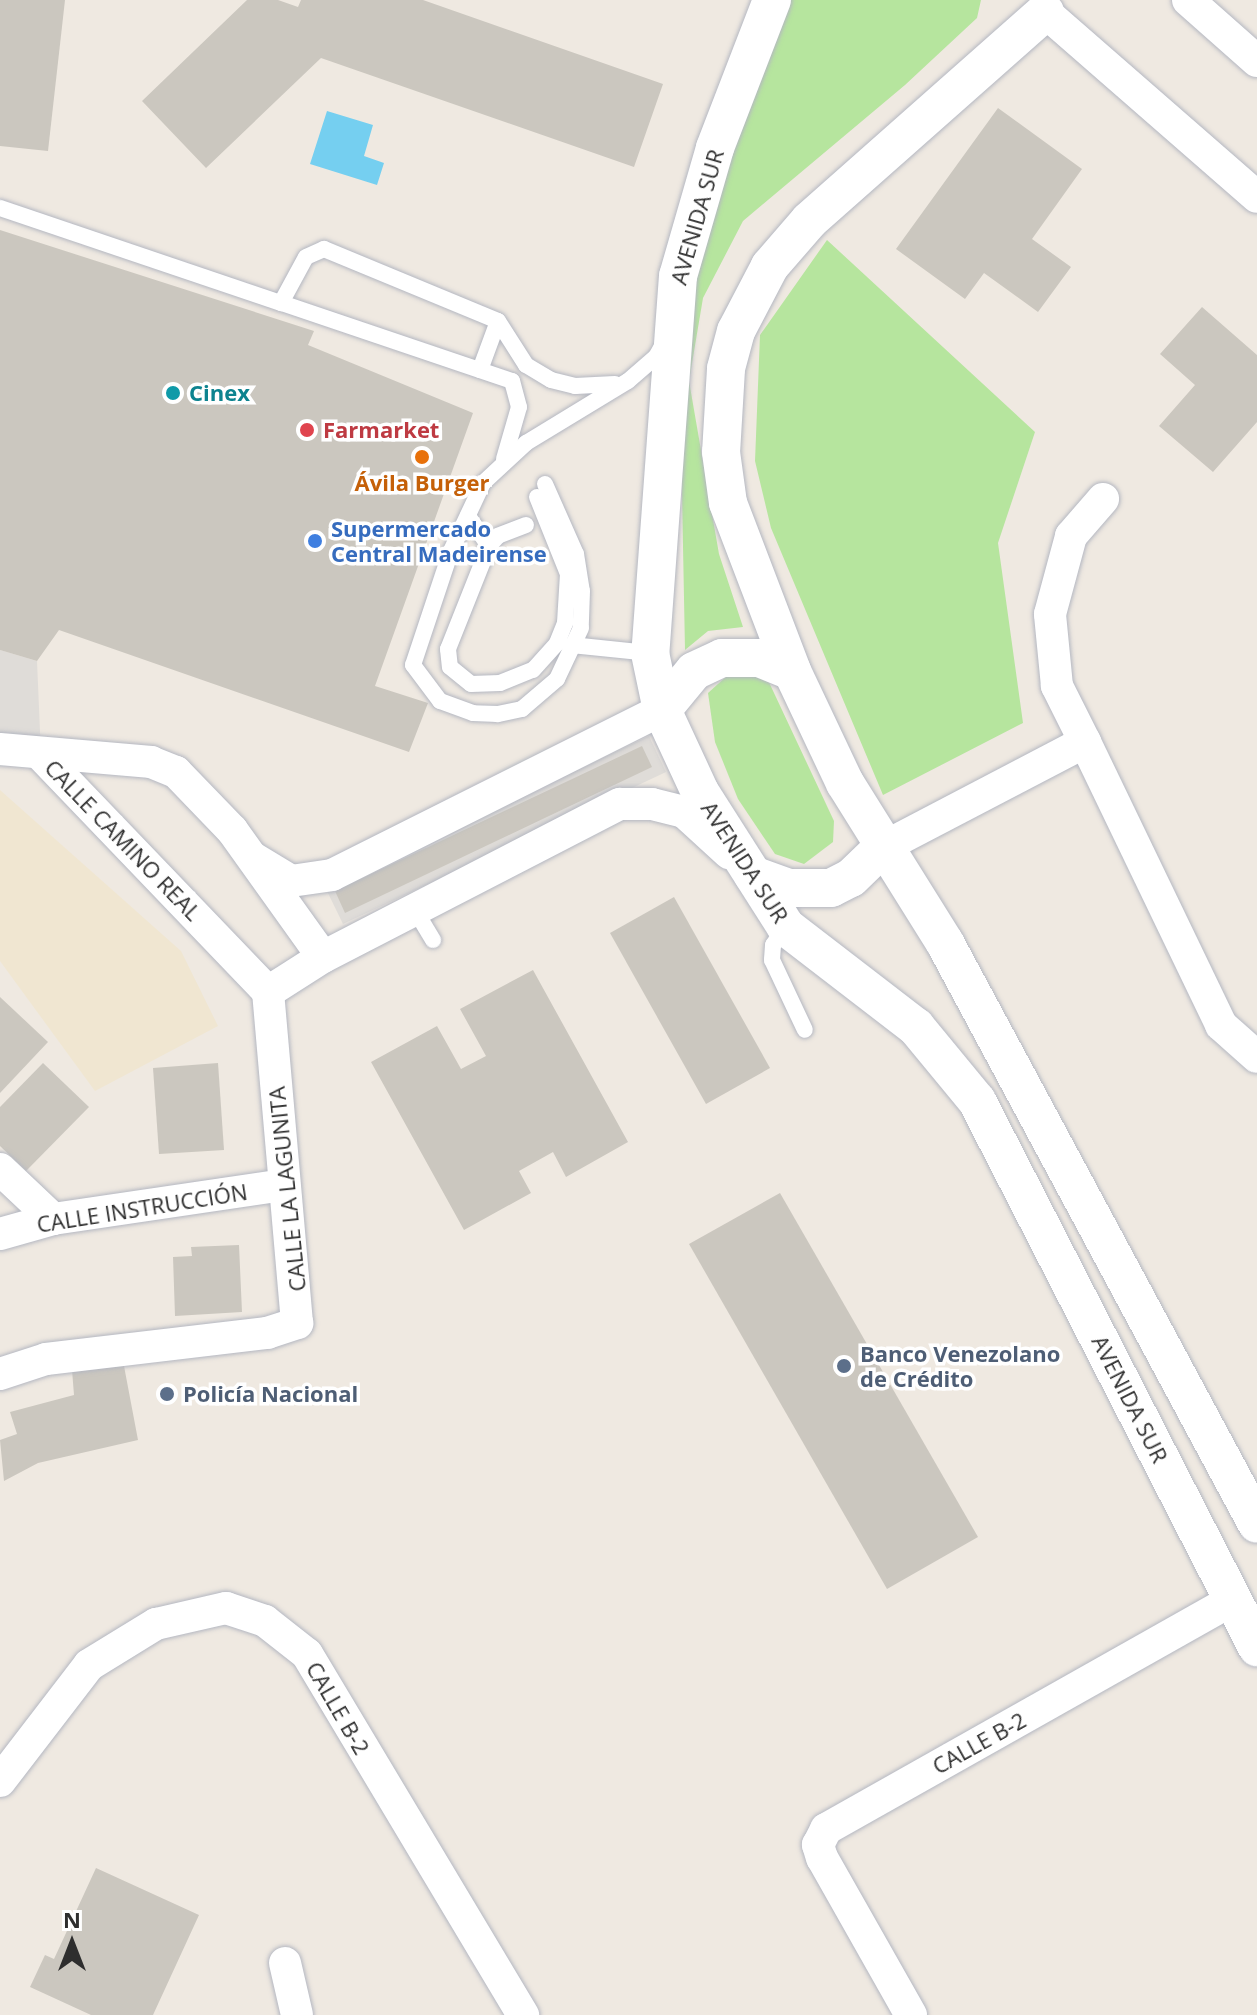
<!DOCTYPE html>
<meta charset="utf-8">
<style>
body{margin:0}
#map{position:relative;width:1257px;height:2015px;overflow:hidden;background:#efe9e1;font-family:"Open Sans",sans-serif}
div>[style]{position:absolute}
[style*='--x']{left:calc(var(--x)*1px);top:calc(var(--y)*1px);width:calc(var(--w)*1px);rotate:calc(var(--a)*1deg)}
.education>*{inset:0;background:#f0e6d1}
.green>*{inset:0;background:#b6e59e}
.plaza>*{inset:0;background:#dfdcd8}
.water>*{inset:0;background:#75cff0}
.building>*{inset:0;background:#cbc7bf}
.roads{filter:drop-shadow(0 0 2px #b4b7c1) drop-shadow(0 0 2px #b4b7c1)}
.service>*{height:16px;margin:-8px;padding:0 8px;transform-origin:8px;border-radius:8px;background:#fff}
.minor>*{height:32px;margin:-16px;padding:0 16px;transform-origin:16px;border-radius:16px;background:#fff}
.tertiary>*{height:38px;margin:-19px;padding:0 19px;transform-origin:19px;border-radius:19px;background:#fff}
.dots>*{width:22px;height:22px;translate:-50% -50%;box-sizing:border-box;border:4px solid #fff;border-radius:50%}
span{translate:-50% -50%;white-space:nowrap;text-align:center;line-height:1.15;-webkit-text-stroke:7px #fff;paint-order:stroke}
.street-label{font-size:22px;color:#2e2e2e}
.culture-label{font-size:22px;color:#0d838f;font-weight:700}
.left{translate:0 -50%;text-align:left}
.health-label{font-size:22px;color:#be3a42;font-weight:700}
.food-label{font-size:22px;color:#c56008;font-weight:700}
.shop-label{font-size:22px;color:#366cbe;font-weight:700}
.service-label{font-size:22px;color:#4e5e75;font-weight:700}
.north{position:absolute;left:32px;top:1903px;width:80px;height:80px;-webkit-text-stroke:6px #fff;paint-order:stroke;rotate:0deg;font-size:22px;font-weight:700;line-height:32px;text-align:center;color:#2e2e2e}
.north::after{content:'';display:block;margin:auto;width:28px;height:36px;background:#2e2e2e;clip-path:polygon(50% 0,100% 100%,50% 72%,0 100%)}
</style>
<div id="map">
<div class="education">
<div style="clip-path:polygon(0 790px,181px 951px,218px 1026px,95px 1091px,0 961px)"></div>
</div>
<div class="green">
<div style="clip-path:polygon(780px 0,981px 0,977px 18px,905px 85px,743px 221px,703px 298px,689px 381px,719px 554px,743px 627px,708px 631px,685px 650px,680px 390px,707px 202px)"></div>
<div style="clip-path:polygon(827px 240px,1035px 432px,998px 543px,1023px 723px,883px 795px,771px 528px,755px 461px,760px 335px)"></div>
<div style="clip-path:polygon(729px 674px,767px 678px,834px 821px,833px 842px,804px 864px,775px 854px,738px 799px,715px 742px,708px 693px)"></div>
</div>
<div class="plaza">
<div style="clip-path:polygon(0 650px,37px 661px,41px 755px,0 749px)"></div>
<div style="clip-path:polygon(649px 736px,666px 772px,343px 924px,326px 889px)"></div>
</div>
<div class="water">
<div style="clip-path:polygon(327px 111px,373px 125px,364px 156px,384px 163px,377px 185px,310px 164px)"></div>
</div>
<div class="building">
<div style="clip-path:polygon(0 0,65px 0,48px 151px,0 146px)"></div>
<div style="clip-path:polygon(247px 0,278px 0,298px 7px,301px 0,423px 0,663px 84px,634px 167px,321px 58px,206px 168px,142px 101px)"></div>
<div style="clip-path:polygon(998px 108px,1082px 169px,1032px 239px,1071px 267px,1038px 312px,984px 273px,965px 299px,896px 249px)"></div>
<div style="clip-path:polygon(0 230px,314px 331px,308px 345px,473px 413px,375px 686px,428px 703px,409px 752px,59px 630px,37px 661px,0 650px)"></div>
<div style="clip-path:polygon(1202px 307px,1257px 355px,1257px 422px,1213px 472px,1159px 426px,1195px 385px,1160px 354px)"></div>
<div style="clip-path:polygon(642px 746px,652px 767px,345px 913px,335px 891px)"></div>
<div style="clip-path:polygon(674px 897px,770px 1068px,706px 1104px,610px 933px)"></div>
<div style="clip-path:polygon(533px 970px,628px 1142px,566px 1177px,553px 1152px,519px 1171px,531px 1193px,464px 1230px,371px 1062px,437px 1026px,461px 1069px,486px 1056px,460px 1009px)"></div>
<div style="clip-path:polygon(0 997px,48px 1042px,0 1093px)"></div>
<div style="clip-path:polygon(43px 1063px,89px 1107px,26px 1171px,0 1146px,0 1107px)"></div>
<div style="clip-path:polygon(218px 1063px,224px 1150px,159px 1154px,153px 1068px)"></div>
<div style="clip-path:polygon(780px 1193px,978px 1537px,887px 1589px,689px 1244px)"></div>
<div style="clip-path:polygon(239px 1245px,242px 1312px,175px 1316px,173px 1257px,192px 1256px,191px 1247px)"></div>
<div style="clip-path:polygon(124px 1366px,138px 1440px,38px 1463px,4px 1481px,0 1440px,17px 1434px,10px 1412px,74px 1395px,72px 1370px)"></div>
<div style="clip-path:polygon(96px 1868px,199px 1915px,153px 2015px,91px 2015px,30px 1987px,45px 1955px,54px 1959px)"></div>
</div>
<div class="roads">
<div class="service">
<div style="--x:0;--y:208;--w:297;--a:18.7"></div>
<div style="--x:480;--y:370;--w:52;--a:-69.8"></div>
<div style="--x:504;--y:459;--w:54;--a:-73.9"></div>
<div style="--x:519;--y:407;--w:27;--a:-105"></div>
<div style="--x:512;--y:381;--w:244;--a:-161.3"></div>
<div style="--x:281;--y:303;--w:52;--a:-61.5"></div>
<div style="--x:306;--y:257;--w:20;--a:-24"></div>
<div style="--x:324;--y:249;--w:188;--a:22.5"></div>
<div style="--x:498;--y:321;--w:52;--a:57.5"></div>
<div style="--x:526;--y:365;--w:29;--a:31"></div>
<div style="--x:551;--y:380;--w:25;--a:14"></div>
<div style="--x:575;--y:386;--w:40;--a:-2.9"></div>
<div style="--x:545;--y:484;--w:77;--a:66.1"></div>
<div style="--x:576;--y:554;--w:37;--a:81"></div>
<div style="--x:582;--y:591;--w:37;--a:92"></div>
<div style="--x:581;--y:628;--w:56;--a:115.2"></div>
<div style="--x:557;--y:679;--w:46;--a:139.4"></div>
<div style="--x:522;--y:709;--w:25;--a:168"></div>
<div style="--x:498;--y:714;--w:25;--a:-178"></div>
<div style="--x:473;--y:713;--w:35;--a:-160"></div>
<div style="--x:440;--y:701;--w:45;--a:-126.9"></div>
<div style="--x:413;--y:665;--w:120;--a:-71.6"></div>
<div style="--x:451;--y:551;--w:75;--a:-64.8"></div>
<div style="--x:483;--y:483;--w:59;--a:-42.9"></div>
<div style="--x:526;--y:443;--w:119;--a:-31.3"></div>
<div style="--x:628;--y:381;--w:37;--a:-41"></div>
<div style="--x:656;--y:357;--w:18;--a:-61"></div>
<div style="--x:468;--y:516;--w:37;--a:55"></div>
<div style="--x:526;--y:525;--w:30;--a:159"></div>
<div style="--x:498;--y:536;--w:13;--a:132"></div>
<div style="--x:489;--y:546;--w:111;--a:111.7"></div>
<div style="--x:448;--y:649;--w:18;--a:84"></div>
<div style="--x:450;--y:667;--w:27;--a:39"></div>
<div style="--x:471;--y:684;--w:29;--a:-2"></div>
<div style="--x:500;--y:683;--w:35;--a:-22"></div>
<div style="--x:533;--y:670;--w:36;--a:-48"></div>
<div style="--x:557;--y:643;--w:22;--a:-68"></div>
<div style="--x:565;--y:623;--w:49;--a:-86.5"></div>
<div style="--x:568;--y:574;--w:83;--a:-111.9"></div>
<div style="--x:572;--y:645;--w:78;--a:5.9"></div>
<div style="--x:415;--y:910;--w:35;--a:59"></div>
<div style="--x:786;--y:927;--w:22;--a:126"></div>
<div style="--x:773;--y:945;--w:15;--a:94"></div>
<div style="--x:772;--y:960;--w:77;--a:64.8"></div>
</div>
<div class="minor">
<div style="--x:1188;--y:0;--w:92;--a:41.5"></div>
<div style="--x:1045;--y:12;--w:281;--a:41.1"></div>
<div style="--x:1085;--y:742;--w:63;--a:-116.6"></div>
<div style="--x:1057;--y:686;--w:72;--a:-95.6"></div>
<div style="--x:1050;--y:614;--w:81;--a:-74.9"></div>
<div style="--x:1071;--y:536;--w:49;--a:-49.1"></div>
<div style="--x:0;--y:749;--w:152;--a:4.9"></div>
<div style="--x:151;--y:762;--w:27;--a:22"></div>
<div style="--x:176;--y:772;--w:81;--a:46"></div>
<div style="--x:232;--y:830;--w:156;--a:54.4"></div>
<div style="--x:41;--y:755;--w:328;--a:46.2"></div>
<div style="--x:882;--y:848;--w:229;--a:-27.6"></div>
<div style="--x:1085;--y:742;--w:314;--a:64.3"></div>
<div style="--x:1221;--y:1025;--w:48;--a:41.6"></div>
<div style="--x:253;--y:858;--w:44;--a:31.2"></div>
<div style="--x:291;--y:881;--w:41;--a:-8.3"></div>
<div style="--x:332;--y:875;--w:369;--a:-26.6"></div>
<div style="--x:268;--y:992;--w:65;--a:-32.5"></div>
<div style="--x:323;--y:957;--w:334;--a:-27.3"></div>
<div style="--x:620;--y:804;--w:32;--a:0"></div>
<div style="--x:652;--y:804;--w:33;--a:14"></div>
<div style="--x:684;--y:812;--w:61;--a:42.3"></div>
<div style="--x:0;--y:1169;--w:73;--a:43.3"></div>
<div style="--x:0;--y:1234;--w:55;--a:-15.8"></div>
<div style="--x:53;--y:1219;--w:233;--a:-8.4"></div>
<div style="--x:0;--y:1374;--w:48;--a:-18.1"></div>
<div style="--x:46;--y:1359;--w:223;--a:-6.7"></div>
<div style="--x:267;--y:1333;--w:32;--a:-18"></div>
<div style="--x:297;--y:1323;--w:332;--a:-95"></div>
<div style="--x:0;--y:1781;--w:146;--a:-52.5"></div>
<div style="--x:89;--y:1665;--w:79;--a:-31.5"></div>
<div style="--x:156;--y:1624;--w:72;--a:-12.9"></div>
<div style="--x:226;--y:1608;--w:41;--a:18.4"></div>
<div style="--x:265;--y:1621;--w:53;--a:38.2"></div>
<div style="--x:307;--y:1654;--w:421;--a:59.1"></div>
<div style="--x:285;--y:1963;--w:53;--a:77"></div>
<div style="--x:911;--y:2015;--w:180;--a:-119.5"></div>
<div style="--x:822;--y:1858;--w:14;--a:-107"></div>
<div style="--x:818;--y:1845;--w:18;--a:-63"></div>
<div style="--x:826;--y:1829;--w:467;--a:-29.4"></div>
</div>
<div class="tertiary">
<div style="--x:772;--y:0;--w:159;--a:111.1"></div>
<div style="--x:715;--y:148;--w:133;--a:106.1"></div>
<div style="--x:678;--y:276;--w:378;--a:94.2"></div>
<div style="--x:650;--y:653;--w:58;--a:78.1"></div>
<div style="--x:662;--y:710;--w:90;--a:65.1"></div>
<div style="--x:700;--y:792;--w:160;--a:57.5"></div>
<div style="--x:786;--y:927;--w:164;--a:37.6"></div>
<div style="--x:916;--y:1027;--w:96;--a:50.5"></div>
<div style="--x:977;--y:1101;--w:614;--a:62.85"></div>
<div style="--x:1045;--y:12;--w:315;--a:138.5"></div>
<div style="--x:809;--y:221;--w:60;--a:130.9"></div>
<div style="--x:770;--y:266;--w:73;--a:117.6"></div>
<div style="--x:736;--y:331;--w:39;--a:105"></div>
<div style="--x:726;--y:369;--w:83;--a:93.4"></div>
<div style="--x:721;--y:452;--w:51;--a:82.2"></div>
<div style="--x:728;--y:503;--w:180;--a:69.1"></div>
<div style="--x:792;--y:671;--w:124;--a:64.7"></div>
<div style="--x:845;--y:783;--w:189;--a:58"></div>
<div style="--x:945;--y:943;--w:659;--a:61.76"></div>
<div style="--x:662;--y:710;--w:50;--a:-50.6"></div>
<div style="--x:694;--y:671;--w:31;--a:-25"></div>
<div style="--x:722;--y:658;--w:37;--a:0"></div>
<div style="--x:759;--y:658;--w:35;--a:22"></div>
<div style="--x:753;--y:875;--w:37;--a:20"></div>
<div style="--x:788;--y:888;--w:43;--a:0"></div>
<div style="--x:831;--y:888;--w:22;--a:-27"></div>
<div style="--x:851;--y:878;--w:43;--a:-44.1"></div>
</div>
</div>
<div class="dots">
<div style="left:173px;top:393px;background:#0f9aa8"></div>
<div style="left:307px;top:430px;background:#e0444e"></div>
<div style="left:422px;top:457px;background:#e8710a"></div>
<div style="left:315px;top:541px;background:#3f7fe0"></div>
<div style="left:844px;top:1366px;background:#5c6f8a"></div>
<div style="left:167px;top:1394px;background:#5c6f8a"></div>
</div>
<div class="street-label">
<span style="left:697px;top:217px;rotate:-74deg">AVENIDA SUR</span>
<span style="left:123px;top:840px;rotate:46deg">CALLE CAMINO REAL</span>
<span style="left:745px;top:862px;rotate:57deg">AVENIDA SUR</span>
<span style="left:287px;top:1189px;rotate:-96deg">CALLE LA LAGUNITA</span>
<span style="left:142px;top:1208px;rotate:-9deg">CALLE INSTRUCCIÓN</span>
<span style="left:1130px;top:1399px;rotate:63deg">AVENIDA SUR</span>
<span style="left:338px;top:1708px;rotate:60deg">CALLE B-2</span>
<span style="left:979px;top:1743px;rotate:-29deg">CALLE B-2</span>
</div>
<div class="culture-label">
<span class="left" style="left:189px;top:393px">Cinex</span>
</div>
<div class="health-label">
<span class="left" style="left:323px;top:430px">Farmarket</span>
</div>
<div class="food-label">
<span style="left:422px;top:483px">Ávila Burger</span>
</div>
<div class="shop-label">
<span class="left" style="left:331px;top:541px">Supermercado<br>Central Madeirense</span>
</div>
<div class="service-label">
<span class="left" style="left:860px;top:1366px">Banco Venezolano<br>de Crédito</span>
<span class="left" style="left:183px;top:1394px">Policía Nacional</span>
</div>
<div class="north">N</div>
</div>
